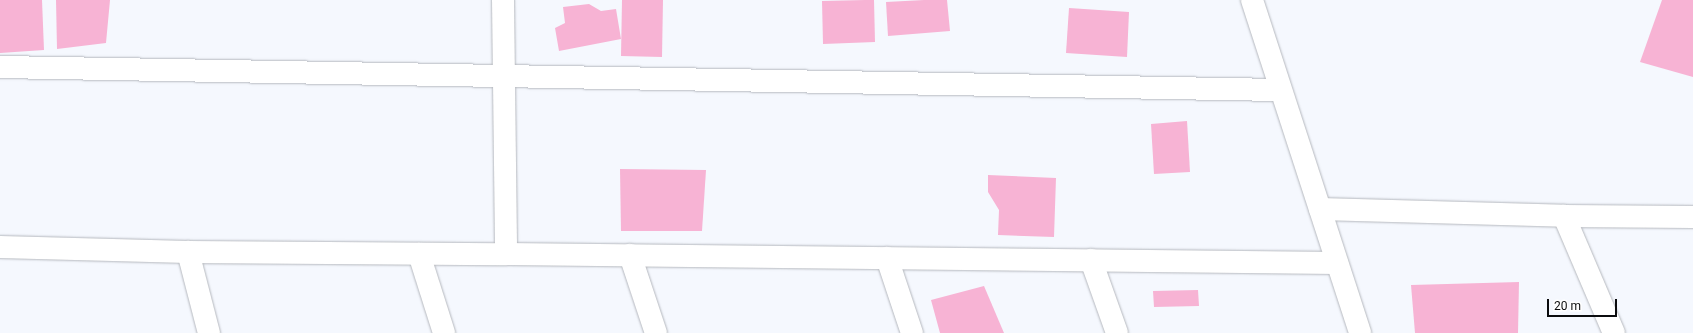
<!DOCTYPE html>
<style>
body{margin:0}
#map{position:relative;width:1693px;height:333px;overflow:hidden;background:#f5f8fe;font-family:Roboto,sans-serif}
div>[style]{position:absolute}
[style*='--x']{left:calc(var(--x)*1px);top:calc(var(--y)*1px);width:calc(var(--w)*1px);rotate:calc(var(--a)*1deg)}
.building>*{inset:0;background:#f7b3d4}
.roads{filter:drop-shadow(0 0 1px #b5b8be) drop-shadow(0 0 1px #b5b8be)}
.minor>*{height:22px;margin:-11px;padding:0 11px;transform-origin:11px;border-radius:11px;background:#fff}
span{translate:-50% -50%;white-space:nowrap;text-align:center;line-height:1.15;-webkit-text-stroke:3.5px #fff;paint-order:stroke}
.scale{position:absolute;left:1547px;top:299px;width:70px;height:18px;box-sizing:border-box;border:2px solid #0b0c0e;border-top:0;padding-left:5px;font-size:12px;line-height:14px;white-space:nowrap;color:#0b0c0e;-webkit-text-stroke:3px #fff;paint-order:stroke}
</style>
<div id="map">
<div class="building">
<div style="clip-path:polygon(0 0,42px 0,44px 50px,0 53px)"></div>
<div style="clip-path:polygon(56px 0,110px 0,106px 43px,57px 49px)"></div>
<div style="clip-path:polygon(622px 0,663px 0,662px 57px,621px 56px)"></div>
<div style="clip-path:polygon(865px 0,874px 0,875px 42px,823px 44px,822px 1px)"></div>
<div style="clip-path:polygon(924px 0,947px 0,950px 31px,888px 36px,886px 2px)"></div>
<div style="clip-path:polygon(1662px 0,1693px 0,1693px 77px,1640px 62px)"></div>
<div style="clip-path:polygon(589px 4px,601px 11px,616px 9px,621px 39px,559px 51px,555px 28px,565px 23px,563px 7px)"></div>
<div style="clip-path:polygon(1069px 8px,1129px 12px,1127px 57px,1066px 53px)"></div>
<div style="clip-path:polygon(1187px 121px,1190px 172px,1154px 174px,1151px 124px)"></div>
<div style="clip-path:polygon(620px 169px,706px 170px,702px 231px,621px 231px)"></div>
<div style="clip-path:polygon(988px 175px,1056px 178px,1054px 237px,998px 235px,999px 210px,988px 192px)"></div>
<div style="clip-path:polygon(1519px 282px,1518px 333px,1415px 333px,1411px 285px)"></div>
<div style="clip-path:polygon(984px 286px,1004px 333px,940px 333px,931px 300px)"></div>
<div style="clip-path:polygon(1198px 290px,1199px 306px,1154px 307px,1153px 291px)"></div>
</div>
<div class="roads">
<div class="minor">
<div style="--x:503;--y:0;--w:254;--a:89.3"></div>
<div style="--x:1252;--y:0;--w:350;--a:72"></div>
<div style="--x:0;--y:67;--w:1280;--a:1.03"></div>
<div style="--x:1320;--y:209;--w:244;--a:1.6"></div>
<div style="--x:1564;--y:216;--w:129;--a:0.4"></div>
<div style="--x:1564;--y:216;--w:127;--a:66.9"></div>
<div style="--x:0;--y:247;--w:188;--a:1.5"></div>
<div style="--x:188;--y:252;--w:318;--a:0.4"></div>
<div style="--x:506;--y:254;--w:831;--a:0.62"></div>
<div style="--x:188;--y:252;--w:84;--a:75.5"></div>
<div style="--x:419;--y:254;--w:83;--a:72.4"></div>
<div style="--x:630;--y:255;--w:82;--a:71.6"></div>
<div style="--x:887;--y:258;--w:79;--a:71.6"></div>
<div style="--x:1091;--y:260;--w:77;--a:70.4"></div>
</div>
</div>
<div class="scale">20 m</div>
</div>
